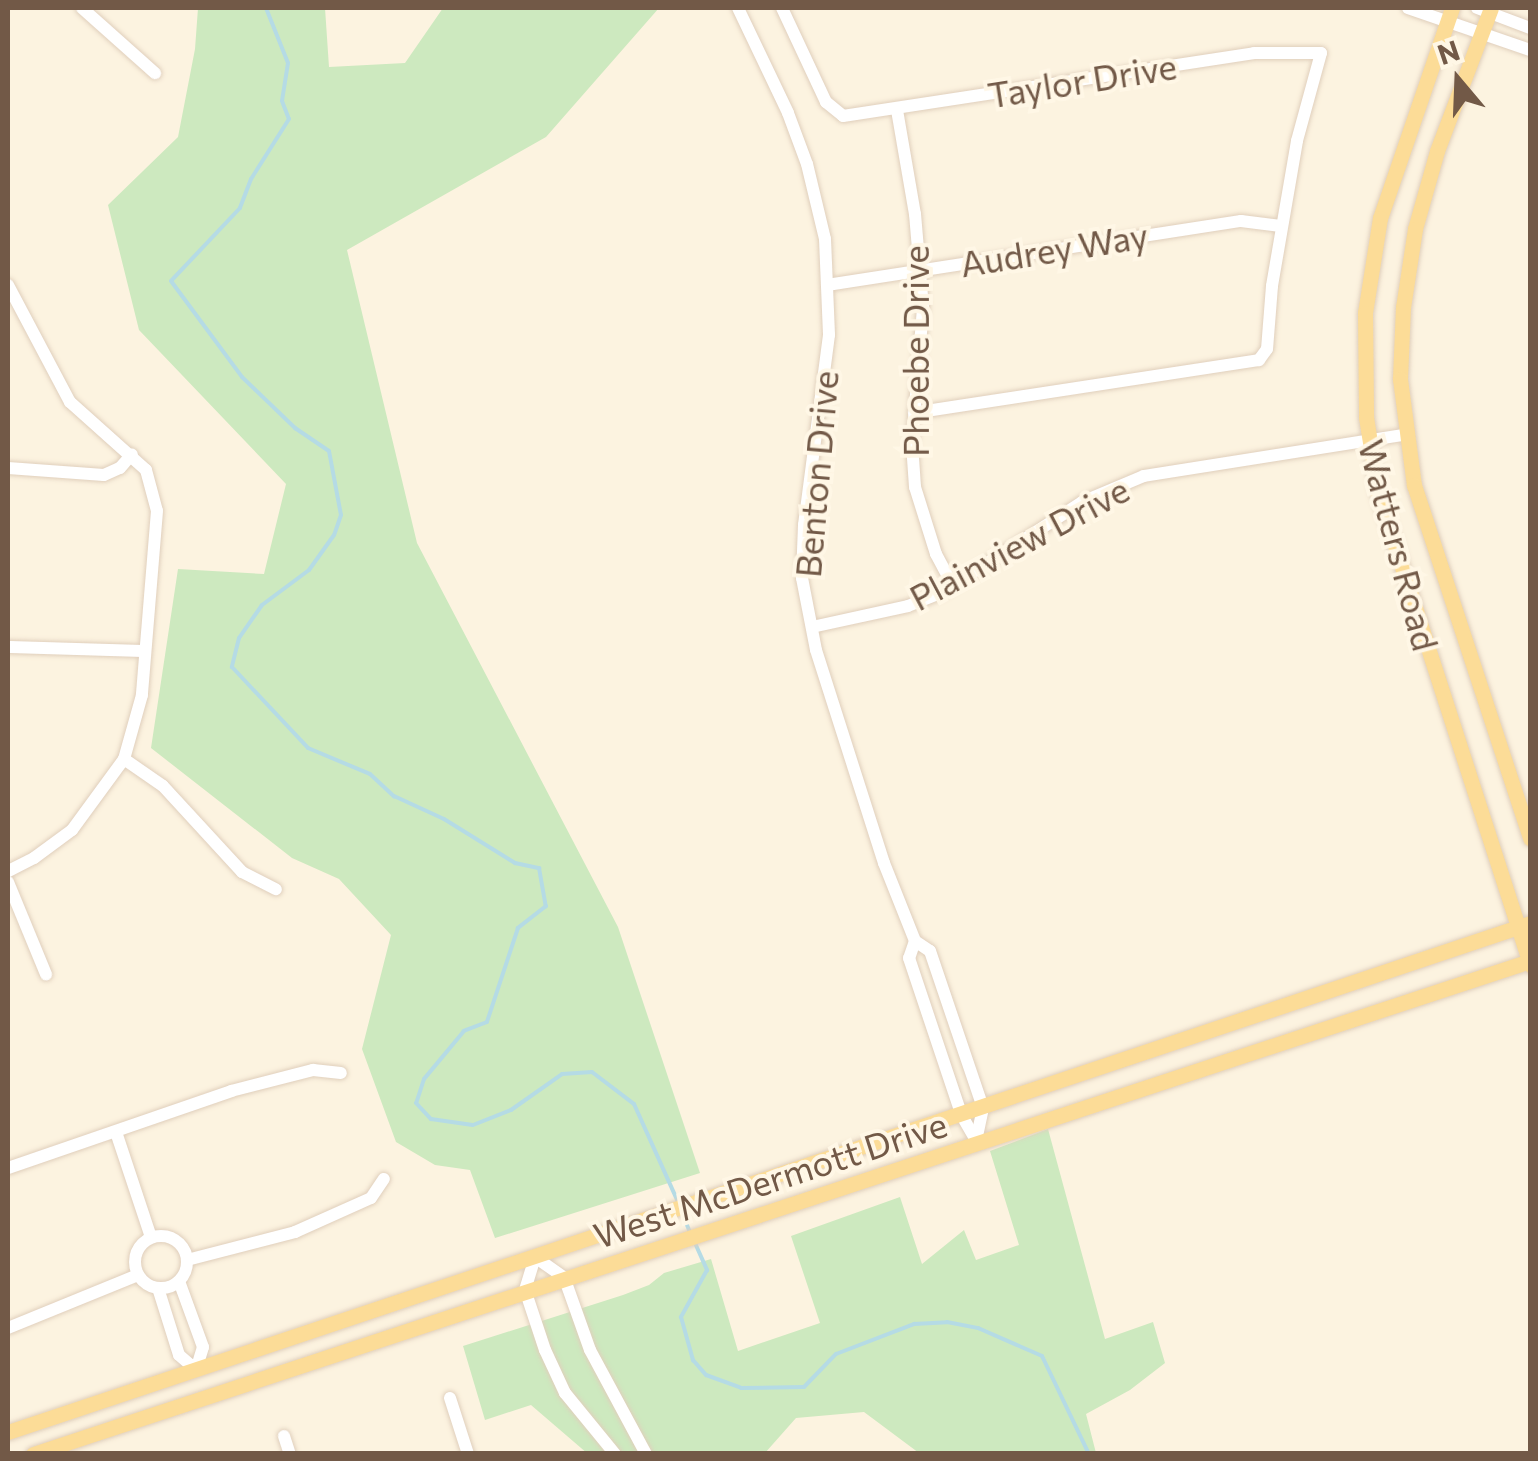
<!DOCTYPE html>
<style>
body{margin:0}
#map{position:relative;width:1538px;height:1461px;overflow:hidden;background:#fcf3e0;font-family:Commissioner,sans-serif}
div>[style]{position:absolute}
[style*='--x']{left:calc(var(--x)*1px);top:calc(var(--y)*1px);width:calc(var(--w)*1px);rotate:calc(var(--a)*1deg)}
.green>*{inset:0;background:#cde9bf}
.stream>*{height:4px;margin:-2px;padding:0 2px;transform-origin:2px;border-radius:2px;background:#b5dbe5}
.roads{filter:drop-shadow(0 0 2px #e0cfbc) drop-shadow(0 0 2px #e0cfbc)}
.minor>*{height:12px;margin:-6px;padding:0 6px;transform-origin:6px;border-radius:6px;background:#fff}
.minor>.ring{margin:-6px;padding:0;box-sizing:content-box;background:none;border:12px solid #fff;border-radius:50%}
.major>*{height:15px;margin:-7.5px;padding:0 7.5px;transform-origin:7.5px;border-radius:7.5px;background:#fcdc97}
span{translate:-50% -50%;white-space:nowrap;text-align:center;line-height:1.15;-webkit-text-stroke:8px #fff7e6;paint-order:stroke}
.street-label{font-size:35px;color:#725947}
.frame{position:absolute;inset:0;border:10px solid #725947;pointer-events:none}
.north{position:absolute;left:1408px;top:30px;width:100px;height:100px;-webkit-text-stroke:8px #fff7e6;paint-order:stroke;rotate:341deg;font-size:28px;font-weight:700;line-height:40px;text-align:center;color:#725947}
.north::after{content:'';display:block;margin:auto;width:35px;height:45px;background:#725947;clip-path:polygon(50% 0,100% 100%,50% 72%,0 100%)}
</style>
<div id="map">
<div class="green">
<div style="clip-path:polygon(198px 8px,325px 8px,329px 67px,405px 63px,443px 8px,659px 8px,546px 137px,347px 250px,417px 543px,618px 927px,700px 1173px,495px 1238px,470px 1170px,435px 1165px,396px 1142px,362px 1049px,391px 935px,339px 879px,292px 858px,151px 748px,178px 569px,264px 574px,286px 484px,139px 330px,108px 205px,178px 137px,195px 49px)"></div>
<div style="clip-path:polygon(1048px 1129px,1105px 1339px,1153px 1322px,1165px 1363px,1130px 1390px,1086px 1414px,1096px 1453px,919px 1453px,864px 1412px,796px 1418px,765px 1453px,588px 1454px,531px 1405px,485px 1420px,463px 1346px,623px 1295px,649px 1285px,664px 1273px,711px 1259px,738px 1351px,820px 1323px,791px 1236px,900px 1197px,922px 1264px,964px 1230px,976px 1260px,1019px 1245px,990px 1151px)"></div>
</div>
<div class="stream">
<div style="--x:266;--y:8;--w:59;--a:68.2"></div>
<div style="--x:288;--y:63;--w:38;--a:99"></div>
<div style="--x:282;--y:101;--w:19;--a:69"></div>
<div style="--x:289;--y:119;--w:71;--a:122.3"></div>
<div style="--x:251;--y:179;--w:31;--a:111"></div>
<div style="--x:240;--y:208;--w:100;--a:133.4"></div>
<div style="--x:171;--y:281;--w:119;--a:53.5"></div>
<div style="--x:242;--y:377;--w:74;--a:43.9"></div>
<div style="--x:295;--y:428;--w:41;--a:34.1"></div>
<div style="--x:329;--y:451;--w:65;--a:79.4"></div>
<div style="--x:341;--y:515;--w:21;--a:109"></div>
<div style="--x:334;--y:535;--w:43;--a:125.5"></div>
<div style="--x:309;--y:570;--w:59;--a:143.3"></div>
<div style="--x:262;--y:605;--w:40;--a:124.9"></div>
<div style="--x:239;--y:638;--w:30;--a:104"></div>
<div style="--x:232;--y:667;--w:111;--a:46.8"></div>
<div style="--x:308;--y:748;--w:67;--a:22.8"></div>
<div style="--x:370;--y:774;--w:33;--a:43"></div>
<div style="--x:394;--y:796;--w:55;--a:24.7"></div>
<div style="--x:444;--y:819;--w:84;--a:31.8"></div>
<div style="--x:515;--y:863;--w:25;--a:12"></div>
<div style="--x:539;--y:868;--w:39;--a:80"></div>
<div style="--x:546;--y:906;--w:36;--a:142"></div>
<div style="--x:518;--y:928;--w:99;--a:108.3"></div>
<div style="--x:487;--y:1022;--w:25;--a:159"></div>
<div style="--x:464;--y:1031;--w:62;--a:129.8"></div>
<div style="--x:424;--y:1079;--w:25;--a:108"></div>
<div style="--x:416;--y:1103;--w:22;--a:47"></div>
<div style="--x:431;--y:1119;--w:42;--a:8.1"></div>
<div style="--x:473;--y:1125;--w:41;--a:-21.5"></div>
<div style="--x:511;--y:1110;--w:62;--a:-35.2"></div>
<div style="--x:562;--y:1074;--w:30;--a:-4"></div>
<div style="--x:592;--y:1072;--w:53;--a:37.3"></div>
<div style="--x:634;--y:1104;--w:107;--a:65.8"></div>
<div style="--x:681;--y:1211;--w:25;--a:67"></div>
<div style="--x:695;--y:1243;--w:30;--a:66"></div>
<div style="--x:707;--y:1270;--w:54;--a:119"></div>
<div style="--x:681;--y:1317;--w:45;--a:74.4"></div>
<div style="--x:693;--y:1360;--w:20;--a:49"></div>
<div style="--x:706;--y:1375;--w:37;--a:20"></div>
<div style="--x:741;--y:1388;--w:63;--a:-0.9"></div>
<div style="--x:804;--y:1387;--w:46;--a:-45.9"></div>
<div style="--x:836;--y:1354;--w:84;--a:-21"></div>
<div style="--x:914;--y:1324;--w:33;--a:-3"></div>
<div style="--x:947;--y:1322;--w:32;--a:11"></div>
<div style="--x:978;--y:1328;--w:70;--a:23.6"></div>
<div style="--x:1042;--y:1356;--w:109;--a:64.4"></div>
</div>
<div class="roads">
<div class="minor">
<div style="--x:82;--y:8;--w:98;--a:41.7"></div>
<div style="--x:738;--y:8;--w:116;--a:64.5"></div>
<div style="--x:788;--y:113;--w:54;--a:69.6"></div>
<div style="--x:807;--y:164;--w:77;--a:76.5"></div>
<div style="--x:825;--y:239;--w:96;--a:87.6"></div>
<div style="--x:829;--y:335;--w:192;--a:97.5"></div>
<div style="--x:804;--y:525;--w:53;--a:92.2"></div>
<div style="--x:802;--y:578;--w:73;--a:79"></div>
<div style="--x:816;--y:650;--w:224;--a:72.3"></div>
<div style="--x:884;--y:863;--w:84;--a:68.3"></div>
<div style="--x:915;--y:941;--w:18;--a:34"></div>
<div style="--x:930;--y:951;--w:166;--a:71.3"></div>
<div style="--x:983;--y:1108;--w:33;--a:102"></div>
<div style="--x:782;--y:8;--w:104;--a:64.9"></div>
<div style="--x:826;--y:102;--w:22;--a:39"></div>
<div style="--x:843;--y:116;--w:416;--a:-8.7"></div>
<div style="--x:1254;--y:53;--w:67;--a:0"></div>
<div style="--x:1321;--y:53;--w:91;--a:105.3"></div>
<div style="--x:1297;--y:141;--w:147;--a:99.8"></div>
<div style="--x:1272;--y:286;--w:63;--a:94.5"></div>
<div style="--x:1267;--y:349;--w:14;--a:126"></div>
<div style="--x:1259;--y:360;--w:349;--a:171.3"></div>
<div style="--x:1408;--y:8;--w:129;--a:19"></div>
<div style="--x:1477;--y:8;--w:57;--a:20.7"></div>
<div style="--x:897;--y:110;--w:106;--a:80.2"></div>
<div style="--x:915;--y:214;--w:94;--a:85.1"></div>
<div style="--x:923;--y:308;--w:136;--a:94.6"></div>
<div style="--x:912;--y:444;--w:43;--a:86"></div>
<div style="--x:915;--y:487;--w:70;--a:72.6"></div>
<div style="--x:936;--y:554;--w:36;--a:62"></div>
<div style="--x:8;--y:285;--w:132;--a:62.1"></div>
<div style="--x:70;--y:402;--w:102;--a:41.8"></div>
<div style="--x:146;--y:470;--w:42;--a:75"></div>
<div style="--x:157;--y:511;--w:185;--a:94.7"></div>
<div style="--x:142;--y:695;--w:66;--a:105.7"></div>
<div style="--x:124;--y:759;--w:88;--a:126.2"></div>
<div style="--x:72;--y:830;--w:47;--a:143.6"></div>
<div style="--x:34;--y:858;--w:29;--a:153"></div>
<div style="--x:827;--y:285;--w:419;--a:-8.8"></div>
<div style="--x:1241;--y:221;--w:40;--a:7.1"></div>
<div style="--x:8;--y:468;--w:96;--a:4.2"></div>
<div style="--x:104;--y:475;--w:17;--a:-24"></div>
<div style="--x:120;--y:468;--w:18;--a:-49"></div>
<div style="--x:812;--y:627;--w:98;--a:-12.3"></div>
<div style="--x:908;--y:606;--w:35;--a:-22"></div>
<div style="--x:941;--y:593;--w:168;--a:-32.8"></div>
<div style="--x:1082;--y:502;--w:67;--a:-22.8"></div>
<div style="--x:1144;--y:476;--w:263;--a:-9"></div>
<div style="--x:8;--y:647;--w:137;--a:1.7"></div>
<div style="--x:124;--y:759;--w:47;--a:34.7"></div>
<div style="--x:163;--y:786;--w:117;--a:47.4"></div>
<div style="--x:242;--y:872;--w:38;--a:27"></div>
<div style="--x:8;--y:882;--w:100;--a:67.6"></div>
<div style="--x:915;--y:941;--w:18;--a:109"></div>
<div style="--x:909;--y:958;--w:167;--a:71.5"></div>
<div style="--x:962;--y:1116;--w:28;--a:60"></div>
<div style="--x:116;--y:1132;--w:111;--a:71.6"></div>
<div style="--x:8;--y:1168;--w:236;--a:-19"></div>
<div style="--x:231;--y:1091;--w:85;--a:-14.4"></div>
<div style="--x:313;--y:1070;--w:28;--a:6"></div>
<div class="ring" style="left:135px;top:1236px;width:40px;height:40px"></div>
<div style="--x:187;--y:1260;--w:112;--a:-14.5"></div>
<div style="--x:295;--y:1232;--w:83;--a:-24.1"></div>
<div style="--x:371;--y:1198;--w:23;--a:-56"></div>
<div style="--x:158;--y:1288;--w:70;--a:72.6"></div>
<div style="--x:179;--y:1355;--w:23;--a:41"></div>
<div style="--x:196;--y:1370;--w:24;--a:-73"></div>
<div style="--x:203;--y:1347;--w:70;--a:-110"></div>
<div style="--x:8;--y:1328;--w:140;--a:-22.2"></div>
<div style="--x:450;--y:1398;--w:59;--a:72.2"></div>
<div style="--x:284;--y:1436;--w:19;--a:72"></div>
<div style="--x:615;--y:1454;--w:79;--a:-129.3"></div>
<div style="--x:565;--y:1393;--w:47;--a:-114.9"></div>
<div style="--x:545;--y:1350;--w:63;--a:-108.4"></div>
<div style="--x:525;--y:1290;--w:34;--a:-73"></div>
<div style="--x:535;--y:1257;--w:35;--a:35"></div>
<div style="--x:564;--y:1277;--w:77;--a:70.4"></div>
<div style="--x:590;--y:1350;--w:118;--a:61.7"></div>
</div>
<div class="major">
<div style="--x:1452;--y:8;--w:222;--a:108.9"></div>
<div style="--x:1380;--y:218;--w:96;--a:99"></div>
<div style="--x:1365;--y:313;--w:104;--a:89.4"></div>
<div style="--x:1366;--y:417;--w:77;--a:81"></div>
<div style="--x:1378;--y:493;--w:496;--a:72.1"></div>
<div style="--x:1491;--y:8;--w:153;--a:110.7"></div>
<div style="--x:1437;--y:151;--w:81;--a:105.8"></div>
<div style="--x:1415;--y:229;--w:79;--a:98.7"></div>
<div style="--x:1403;--y:307;--w:72;--a:92.4"></div>
<div style="--x:1400;--y:379;--w:107;--a:82.5"></div>
<div style="--x:1414;--y:485;--w:372;--a:71.8"></div>
<div style="--x:8;--y:1432;--w:1605;--a:-18.49"></div>
<div style="--x:33;--y:1454;--w:1576;--a:-18.23"></div>
</div>
</div>
<div class="street-label">
<span style="left:1082px;top:80px;rotate:-9deg">Taylor Drive</span>
<span style="left:1054px;top:249px;rotate:-9deg">Audrey Way</span>
<span style="left:915px;top:351px;rotate:-90deg">Phoebe Drive</span>
<span style="left:816px;top:474px;rotate:-85deg">Benton Drive</span>
<span style="left:1019px;top:543px;rotate:-28deg">Plainview Drive</span>
<span style="left:1399px;top:545px;rotate:75deg">Watters Road</span>
<span style="left:770px;top:1179px;rotate:-18deg">West McDermott Drive</span>
</div>
<div class="frame"></div>
<div class="north">N</div>
</div>
